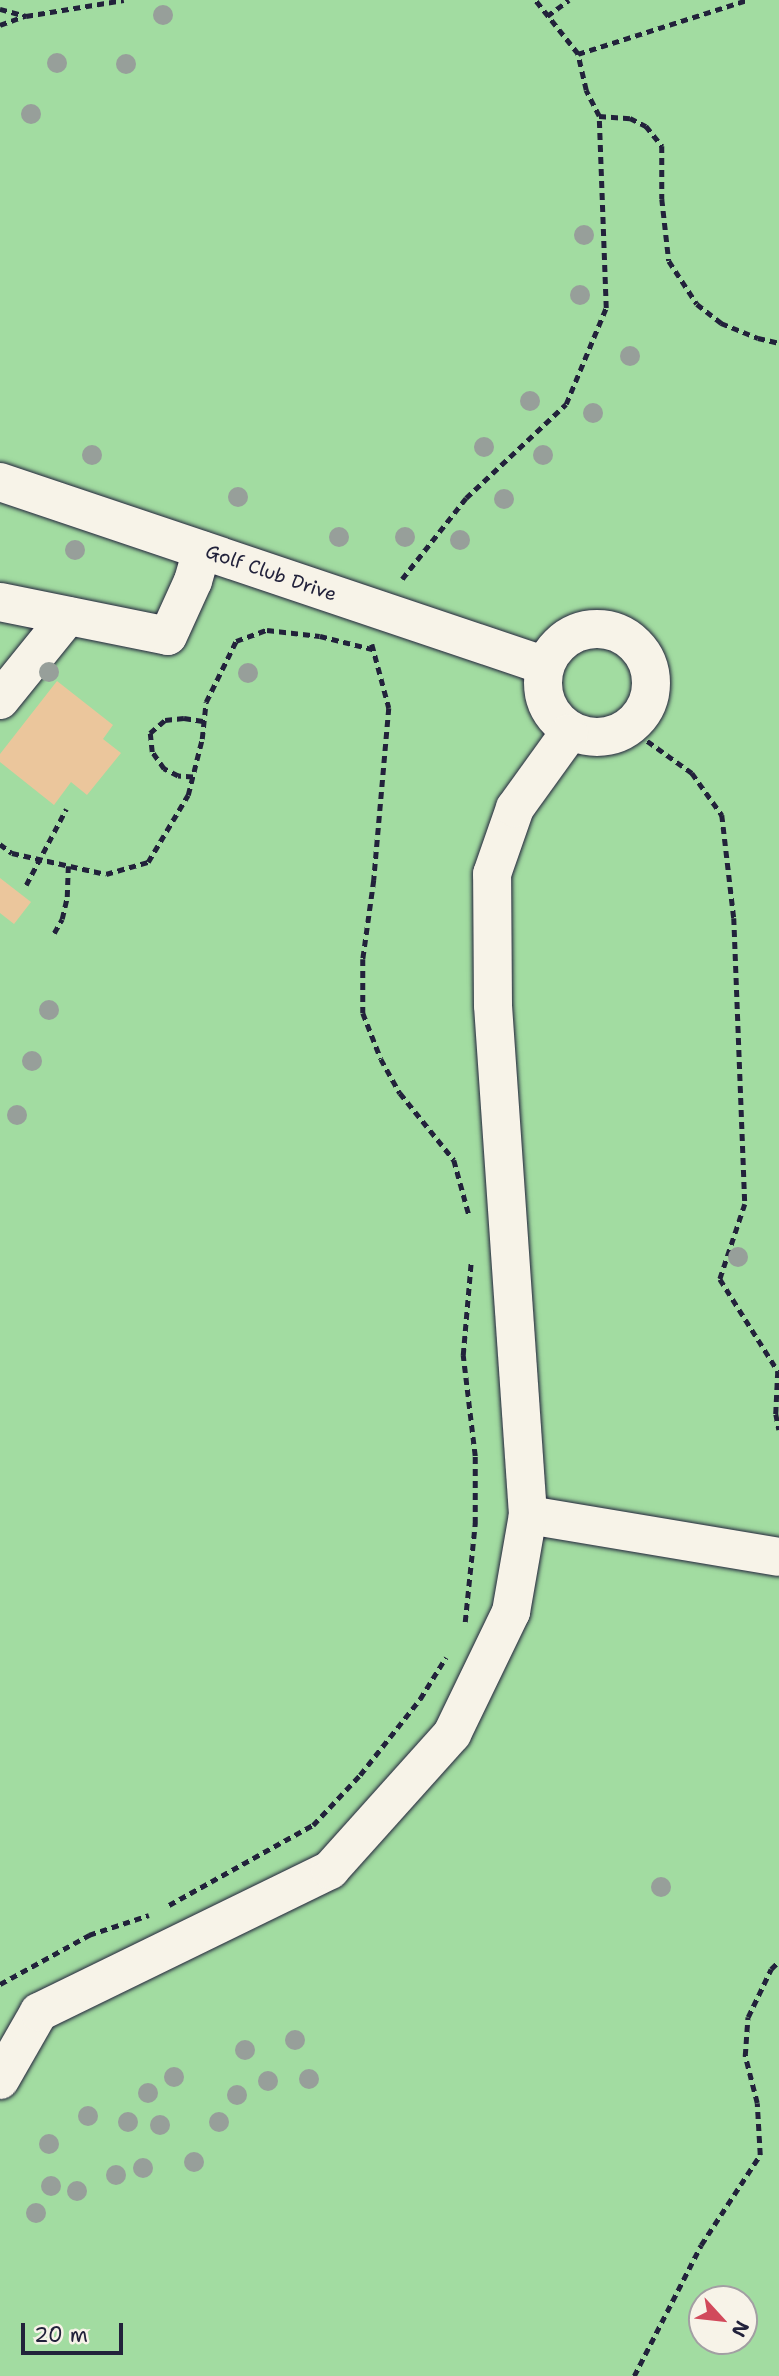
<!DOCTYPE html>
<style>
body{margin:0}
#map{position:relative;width:779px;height:2376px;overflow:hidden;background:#f7f3e8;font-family:"Shantell Sans",sans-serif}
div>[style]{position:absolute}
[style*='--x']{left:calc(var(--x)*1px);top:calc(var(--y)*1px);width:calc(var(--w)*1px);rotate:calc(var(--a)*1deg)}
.green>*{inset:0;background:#a2dca1}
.building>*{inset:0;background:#ebc69c}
.path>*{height:4.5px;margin-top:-2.25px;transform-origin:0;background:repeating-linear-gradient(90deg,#22223b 0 7px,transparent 0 12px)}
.roads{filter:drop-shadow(0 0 2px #22223b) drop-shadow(0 0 2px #22223b)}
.minor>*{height:38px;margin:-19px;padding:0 19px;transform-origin:19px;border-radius:19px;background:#f7f3e8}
.minor>.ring{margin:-19px;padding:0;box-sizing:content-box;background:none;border:38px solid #f7f3e8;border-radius:50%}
.trees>*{width:20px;height:20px;margin:-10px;border-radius:50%;background:#979f9a}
span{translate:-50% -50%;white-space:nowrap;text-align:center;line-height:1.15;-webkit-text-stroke:5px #f7f3e8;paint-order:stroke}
.street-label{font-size:19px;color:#22223b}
.north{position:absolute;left:688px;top:2285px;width:70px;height:70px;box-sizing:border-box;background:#f7f3e8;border:2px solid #a29fa3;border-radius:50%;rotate:117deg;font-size:19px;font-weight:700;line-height:28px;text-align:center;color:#22223b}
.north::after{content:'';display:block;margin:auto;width:24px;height:32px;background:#d1495b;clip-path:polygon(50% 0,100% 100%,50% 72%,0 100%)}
.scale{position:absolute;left:21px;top:2323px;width:102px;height:32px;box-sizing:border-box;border:4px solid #22223b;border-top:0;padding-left:9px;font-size:21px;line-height:24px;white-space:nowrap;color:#22223b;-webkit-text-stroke:5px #f7f3e8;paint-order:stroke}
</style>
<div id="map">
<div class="green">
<div style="clip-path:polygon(evenodd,0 0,779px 0,779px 2376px,0 2376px,0 0,702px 2299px,744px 2299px,744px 2341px,702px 2341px,702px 2299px)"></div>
</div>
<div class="building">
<div style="clip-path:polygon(57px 681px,113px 725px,103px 739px,121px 753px,87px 795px,71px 782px,54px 805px,0 762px,0 754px)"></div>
<div style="clip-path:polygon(0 878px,31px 902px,14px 924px,0 913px)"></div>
</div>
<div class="path">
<div style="--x:0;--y:9;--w:27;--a:15"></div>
<div style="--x:26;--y:16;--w:99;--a:-9.3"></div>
<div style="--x:547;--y:16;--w:27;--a:-36"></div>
<div style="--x:0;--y:25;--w:27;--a:-20"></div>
<div style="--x:578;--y:54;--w:177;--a:-17.7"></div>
<div style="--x:599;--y:116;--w:31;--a:4"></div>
<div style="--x:630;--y:118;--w:18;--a:27"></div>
<div style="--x:646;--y:126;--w:26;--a:51"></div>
<div style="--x:662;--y:146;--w:53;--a:90"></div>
<div style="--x:662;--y:199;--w:62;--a:83.6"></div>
<div style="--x:669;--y:261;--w:51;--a:56.9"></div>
<div style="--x:697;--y:304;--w:31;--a:38"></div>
<div style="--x:721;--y:323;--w:40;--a:22"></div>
<div style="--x:758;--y:338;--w:22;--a:13"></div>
<div style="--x:402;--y:579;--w:103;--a:-51.7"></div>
<div style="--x:466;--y:498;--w:137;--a:-43.2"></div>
<div style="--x:566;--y:404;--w:104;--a:-67.4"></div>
<div style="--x:606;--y:308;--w:192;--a:-92.1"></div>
<div style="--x:599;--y:116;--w:29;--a:-117"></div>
<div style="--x:586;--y:90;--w:37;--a:-103"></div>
<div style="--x:578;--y:54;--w:69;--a:-128.5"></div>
<div style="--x:372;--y:644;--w:66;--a:75.1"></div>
<div style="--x:389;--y:708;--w:173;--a:95"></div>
<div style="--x:374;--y:880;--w:80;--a:97.9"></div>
<div style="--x:363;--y:959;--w:54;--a:90"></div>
<div style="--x:363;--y:1013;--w:49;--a:68.6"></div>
<div style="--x:381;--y:1059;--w:39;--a:61"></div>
<div style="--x:400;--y:1093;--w:86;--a:51.1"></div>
<div style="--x:454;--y:1160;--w:57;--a:74.7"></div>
<div style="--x:628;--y:727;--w:79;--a:35.7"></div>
<div style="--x:692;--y:773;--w:52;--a:54.5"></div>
<div style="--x:722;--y:815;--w:104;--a:83.4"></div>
<div style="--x:734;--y:918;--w:286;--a:87.8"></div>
<div style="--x:745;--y:1204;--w:79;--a:108.4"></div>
<div style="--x:720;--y:1279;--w:109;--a:57.8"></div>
<div style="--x:778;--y:1371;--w:43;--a:92.7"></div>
<div style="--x:776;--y:1414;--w:16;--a:79"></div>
<div style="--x:193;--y:777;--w:15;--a:-176"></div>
<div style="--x:178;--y:776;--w:16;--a:-153"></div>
<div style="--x:164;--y:769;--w:21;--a:-125"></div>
<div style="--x:152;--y:752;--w:19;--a:-96"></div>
<div style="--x:150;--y:733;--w:20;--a:-41"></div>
<div style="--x:165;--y:720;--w:19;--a:-6"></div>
<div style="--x:184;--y:718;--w:19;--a:9"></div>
<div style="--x:0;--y:844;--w:15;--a:37"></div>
<div style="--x:12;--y:853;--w:96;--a:12.6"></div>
<div style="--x:106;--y:874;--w:44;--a:-15.9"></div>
<div style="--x:148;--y:862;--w:78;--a:-59.2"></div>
<div style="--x:188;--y:795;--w:58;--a:-76"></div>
<div style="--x:202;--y:739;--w:37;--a:-84"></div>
<div style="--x:206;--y:702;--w:68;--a:-63.8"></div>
<div style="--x:236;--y:641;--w:33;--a:-20"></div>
<div style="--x:267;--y:630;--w:53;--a:6.5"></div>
<div style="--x:320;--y:636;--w:54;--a:14"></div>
<div style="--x:26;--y:885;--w:86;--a:-62.2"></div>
<div style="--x:54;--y:933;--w:16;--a:-60"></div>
<div style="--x:62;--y:919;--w:23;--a:-77"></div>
<div style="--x:67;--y:897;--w:31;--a:-88"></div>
<div style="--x:465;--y:1622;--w:99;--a:-84.2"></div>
<div style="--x:475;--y:1524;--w:68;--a:-90"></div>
<div style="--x:475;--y:1456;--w:102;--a:-96.8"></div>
<div style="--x:463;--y:1355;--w:94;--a:-85.1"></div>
<div style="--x:169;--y:1905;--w:165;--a:-29.1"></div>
<div style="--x:313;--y:1825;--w:69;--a:-46.8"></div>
<div style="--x:360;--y:1775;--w:97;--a:-51.7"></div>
<div style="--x:420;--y:1699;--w:49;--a:-58.2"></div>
<div style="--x:0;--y:1984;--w:102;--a:-28.8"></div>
<div style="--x:89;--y:1935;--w:63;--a:-18.4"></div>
<div style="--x:634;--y:2376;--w:147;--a:-62.9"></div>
<div style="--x:701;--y:2245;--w:108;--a:-56.8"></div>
<div style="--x:760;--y:2155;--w:52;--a:-93.3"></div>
<div style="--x:757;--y:2103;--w:49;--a:-104.3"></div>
<div style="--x:745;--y:2056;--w:39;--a:-86"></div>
<div style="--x:748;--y:2017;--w:53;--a:-64.4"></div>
<div style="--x:771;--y:1969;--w:11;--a:-45"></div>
</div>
<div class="roads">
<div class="minor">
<div style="--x:0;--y:482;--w:573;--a:18.62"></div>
<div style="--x:0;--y:602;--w:171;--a:11.4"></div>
<div style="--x:168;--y:636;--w:60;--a:-65.6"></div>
<div style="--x:193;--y:581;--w:32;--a:-74"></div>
<div class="ring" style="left:543px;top:629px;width:70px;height:70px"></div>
<div style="--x:0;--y:700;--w:108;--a:-51"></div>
<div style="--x:528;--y:1515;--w:254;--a:9.5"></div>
<div style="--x:0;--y:2080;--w:78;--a:-60.2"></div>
<div style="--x:39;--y:2012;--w:324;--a:-26"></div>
<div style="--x:330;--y:1870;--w:183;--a:-48.1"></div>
<div style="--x:452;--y:1734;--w:136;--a:-64.2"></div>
<div style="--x:511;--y:1612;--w:98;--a:-80.1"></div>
<div style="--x:528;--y:1515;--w:511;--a:-93.93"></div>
<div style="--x:493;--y:1005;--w:131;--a:-90.4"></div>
<div style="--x:492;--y:874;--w:70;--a:-70.8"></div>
<div style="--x:515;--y:808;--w:92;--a:-54.2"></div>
</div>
</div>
<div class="trees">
<div style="left:163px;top:15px"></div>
<div style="left:57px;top:63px"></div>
<div style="left:126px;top:64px"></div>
<div style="left:31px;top:114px"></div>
<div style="left:584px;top:235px"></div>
<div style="left:580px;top:295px"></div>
<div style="left:630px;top:356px"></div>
<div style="left:530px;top:401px"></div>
<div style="left:593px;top:413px"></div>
<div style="left:484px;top:447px"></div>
<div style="left:92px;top:455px"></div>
<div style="left:543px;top:455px"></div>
<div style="left:238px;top:497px"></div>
<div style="left:504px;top:499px"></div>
<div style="left:339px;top:537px"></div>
<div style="left:405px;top:537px"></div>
<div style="left:460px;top:540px"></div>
<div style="left:75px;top:550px"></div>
<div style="left:49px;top:672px"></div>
<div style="left:248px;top:673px"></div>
<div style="left:49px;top:1010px"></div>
<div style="left:32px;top:1061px"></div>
<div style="left:17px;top:1115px"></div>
<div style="left:738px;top:1257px"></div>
<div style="left:661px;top:1887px"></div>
<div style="left:295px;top:2040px"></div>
<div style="left:245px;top:2050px"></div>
<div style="left:174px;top:2077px"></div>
<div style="left:309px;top:2079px"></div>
<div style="left:268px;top:2081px"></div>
<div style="left:148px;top:2093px"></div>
<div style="left:237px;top:2095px"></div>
<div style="left:88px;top:2116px"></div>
<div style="left:128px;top:2122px"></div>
<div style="left:219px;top:2122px"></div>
<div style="left:160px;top:2125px"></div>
<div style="left:49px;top:2144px"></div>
<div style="left:194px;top:2162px"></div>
<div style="left:143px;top:2168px"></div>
<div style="left:116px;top:2175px"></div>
<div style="left:51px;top:2186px"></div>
<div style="left:77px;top:2191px"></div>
<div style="left:36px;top:2213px"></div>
</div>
<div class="street-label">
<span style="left:271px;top:573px;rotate:19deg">Golf Club Drive</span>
</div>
<div class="north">N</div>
<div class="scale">20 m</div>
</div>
